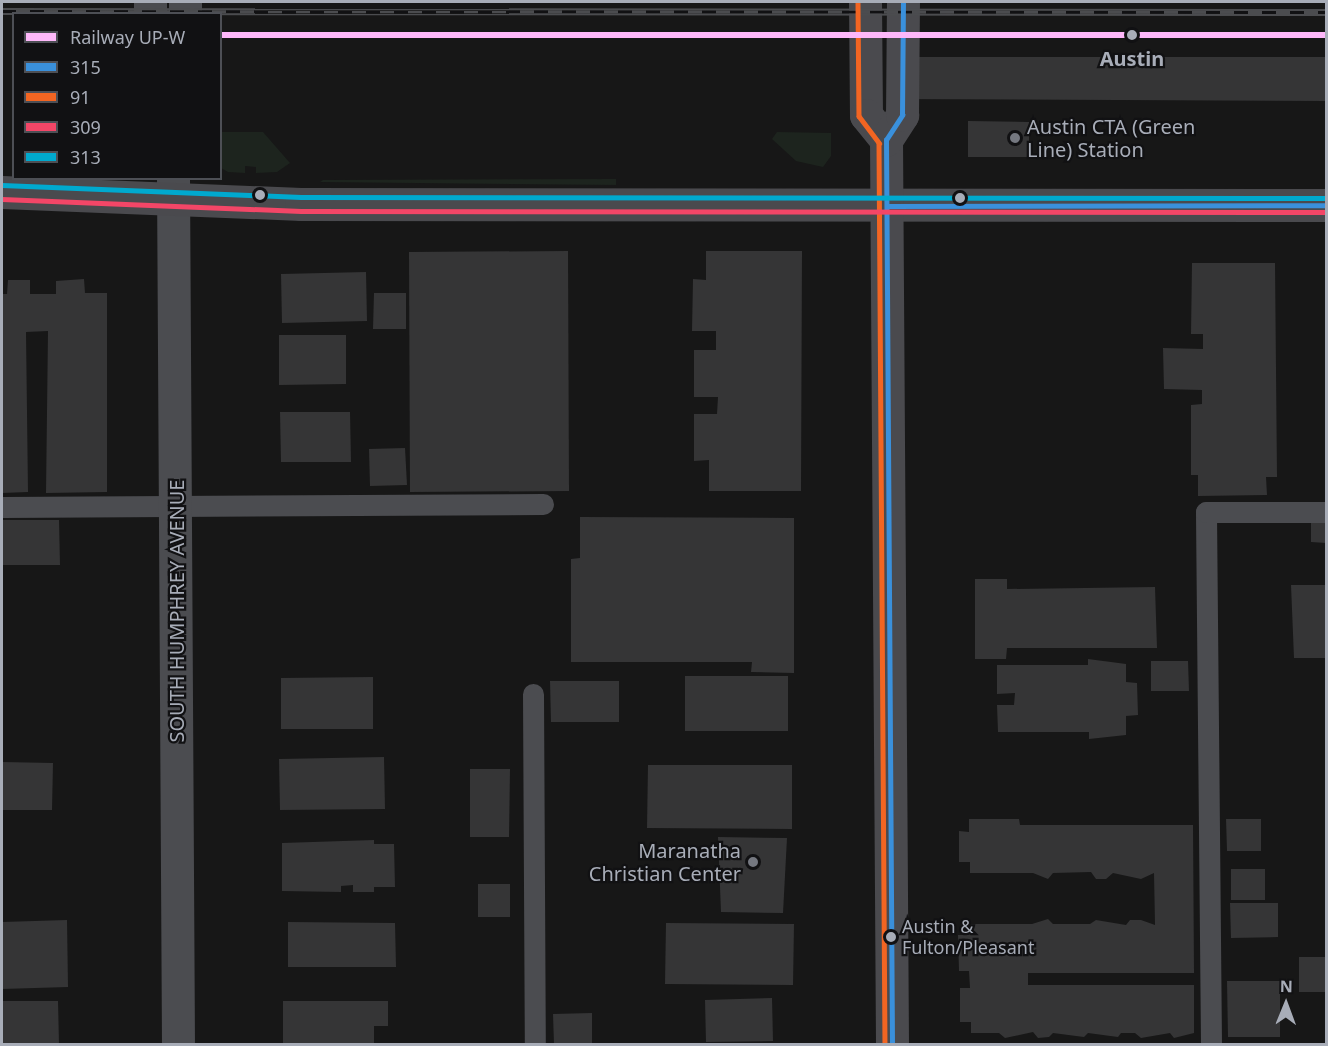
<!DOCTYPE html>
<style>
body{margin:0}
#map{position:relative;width:1328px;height:1046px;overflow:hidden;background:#171717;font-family:"Noto Sans",sans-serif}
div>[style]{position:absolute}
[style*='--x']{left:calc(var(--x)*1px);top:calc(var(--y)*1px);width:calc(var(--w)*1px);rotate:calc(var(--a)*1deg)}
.green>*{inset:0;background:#1d241e}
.building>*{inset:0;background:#353536}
.lane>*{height:21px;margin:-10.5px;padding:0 10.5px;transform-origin:10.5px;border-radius:10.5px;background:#4b4c50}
.street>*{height:33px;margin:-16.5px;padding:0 16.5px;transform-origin:16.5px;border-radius:16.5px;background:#4b4c50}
.secondary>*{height:33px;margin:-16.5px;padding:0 16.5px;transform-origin:16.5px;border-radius:16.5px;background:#4a4a4e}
.rail>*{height:7px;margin-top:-3.5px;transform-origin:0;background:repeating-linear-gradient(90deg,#111113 0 14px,#4b4c4f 0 28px);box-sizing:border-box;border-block:2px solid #4b4c4f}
.bus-1>*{height:4.5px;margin:-2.25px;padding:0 2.25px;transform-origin:2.25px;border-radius:2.25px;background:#3a90db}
.bus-2>*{height:4.5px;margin:-2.25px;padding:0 2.25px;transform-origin:2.25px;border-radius:2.25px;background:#f26522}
.bus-3>*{height:4.5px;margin:-2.25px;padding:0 2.25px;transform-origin:2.25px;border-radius:2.25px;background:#f34667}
.bus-4>*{height:4.5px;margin:-2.25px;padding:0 2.25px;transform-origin:2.25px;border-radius:2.25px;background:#00a9ce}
.rail-1>*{height:6px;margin:-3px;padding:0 3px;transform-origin:3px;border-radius:3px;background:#feb8fa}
.dots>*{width:16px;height:16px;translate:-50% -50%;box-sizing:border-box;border:3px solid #111113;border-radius:50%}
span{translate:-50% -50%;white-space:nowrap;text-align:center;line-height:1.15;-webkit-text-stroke:4.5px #111113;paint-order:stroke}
.bus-label{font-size:18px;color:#a8adb8}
.left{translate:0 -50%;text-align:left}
.stop-label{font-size:20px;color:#a8adb8;font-weight:700}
.poi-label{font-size:20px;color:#a8adb8}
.right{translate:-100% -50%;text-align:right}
.street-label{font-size:20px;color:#a8adb8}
.frame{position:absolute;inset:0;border:3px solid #a8adb8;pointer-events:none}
.legend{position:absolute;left:12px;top:12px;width:210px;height:168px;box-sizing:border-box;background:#111113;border:2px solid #4d4f55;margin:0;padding:8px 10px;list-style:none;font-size:18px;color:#a8adb8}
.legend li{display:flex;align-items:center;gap:12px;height:30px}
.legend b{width:30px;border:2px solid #4d4f55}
.north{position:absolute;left:1256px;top:974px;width:60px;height:60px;-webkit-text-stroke:4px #111113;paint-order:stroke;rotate:1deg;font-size:16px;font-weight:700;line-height:24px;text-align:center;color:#a8adb8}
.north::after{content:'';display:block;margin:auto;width:21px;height:27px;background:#a8adb8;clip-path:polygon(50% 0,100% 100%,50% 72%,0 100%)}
</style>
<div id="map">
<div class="green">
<div style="clip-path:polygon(220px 132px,263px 132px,290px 163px,277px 172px,256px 173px,256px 167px,245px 166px,245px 173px,228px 172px,221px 168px)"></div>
<div style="clip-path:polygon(777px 132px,831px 133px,831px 156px,823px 167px,796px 161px,772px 139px)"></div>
<div style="clip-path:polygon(616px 179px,616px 185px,320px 182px,323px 180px)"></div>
</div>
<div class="building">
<div style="clip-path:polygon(889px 57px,1326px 57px,1326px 101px,889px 99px)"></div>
<div style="clip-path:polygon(968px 121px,1029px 122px,1029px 157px,968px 157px)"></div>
<div style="clip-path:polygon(568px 251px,569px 491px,410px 492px,409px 252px)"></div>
<div style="clip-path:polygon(706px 251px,802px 251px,801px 491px,709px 491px,709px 460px,694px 461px,694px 414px,717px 414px,718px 397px,694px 397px,694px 350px,716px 350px,716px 331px,692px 331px,693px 279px,706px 280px)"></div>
<div style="clip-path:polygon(1192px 263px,1275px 263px,1277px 477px,1266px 477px,1267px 495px,1198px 496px,1198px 475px,1191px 475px,1191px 405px,1202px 404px,1202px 390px,1164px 389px,1163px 348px,1203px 349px,1203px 334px,1191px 334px)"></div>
<div style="clip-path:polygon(366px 272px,367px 321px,282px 323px,281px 274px)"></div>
<div style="clip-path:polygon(84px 279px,85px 293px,107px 293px,107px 492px,46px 493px,48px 331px,26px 332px,28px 492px,2px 493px,2px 294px,7px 294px,8px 280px,30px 280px,30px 294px,56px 294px,56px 281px)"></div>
<div style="clip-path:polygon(374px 293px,406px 293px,406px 329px,373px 329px)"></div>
<div style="clip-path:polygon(279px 335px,346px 335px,346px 384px,279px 385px)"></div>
<div style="clip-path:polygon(280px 412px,350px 412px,351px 462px,281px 462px)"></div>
<div style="clip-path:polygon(405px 448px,407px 485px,370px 486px,369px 449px)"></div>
<div style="clip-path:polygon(580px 517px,794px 518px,794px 673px,751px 672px,752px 662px,571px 662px,571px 559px,580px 558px)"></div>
<div style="clip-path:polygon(2px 520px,59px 520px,60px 565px,2px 565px)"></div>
<div style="clip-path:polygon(1326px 522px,1326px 543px,1311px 542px,1311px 523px)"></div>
<div style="clip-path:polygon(975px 579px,1007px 579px,1007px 589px,1155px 587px,1157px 648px,1007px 648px,1006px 659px,975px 659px)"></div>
<div style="clip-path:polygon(1291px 585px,1326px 585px,1326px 658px,1294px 658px)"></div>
<div style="clip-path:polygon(1088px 659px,1126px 664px,1126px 682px,1137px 683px,1138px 715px,1126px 716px,1126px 735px,1089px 739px,1089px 732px,998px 732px,997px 705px,1014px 705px,1015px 693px,997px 694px,997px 665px,1088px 665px)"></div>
<div style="clip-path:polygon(1151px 661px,1188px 661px,1189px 691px,1151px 691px)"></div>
<div style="clip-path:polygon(685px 676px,788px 676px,788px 731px,685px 731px)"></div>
<div style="clip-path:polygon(373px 677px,373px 729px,281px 729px,281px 678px)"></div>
<div style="clip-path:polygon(550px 681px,619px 681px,619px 722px,551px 722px)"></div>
<div style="clip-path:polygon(384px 757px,385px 809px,280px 810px,279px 759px)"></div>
<div style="clip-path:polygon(2px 762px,53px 763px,52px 810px,2px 810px)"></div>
<div style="clip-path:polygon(648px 765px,792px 765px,792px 829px,647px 828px)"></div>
<div style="clip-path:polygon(470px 769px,510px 769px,509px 837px,470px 837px)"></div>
<div style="clip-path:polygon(969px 819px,1019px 819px,1020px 825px,1193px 825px,1194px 973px,1028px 973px,1028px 985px,1194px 985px,1194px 1033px,1174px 1038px,1170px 1033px,1141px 1038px,1135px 1033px,1121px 1033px,1118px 1037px,1088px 1033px,1084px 1037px,1053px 1033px,1049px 1037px,1038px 1038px,1033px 1032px,1005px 1038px,999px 1033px,971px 1033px,971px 1022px,960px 1022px,960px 988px,970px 988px,969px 971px,959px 971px,958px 935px,969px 935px,970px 924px,1032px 924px,1048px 919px,1053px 924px,1090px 924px,1096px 920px,1126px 925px,1130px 920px,1141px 920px,1155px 925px,1154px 873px,1141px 879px,1113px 873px,1106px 879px,1096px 879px,1091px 872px,1053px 873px,1048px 879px,1033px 873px,970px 873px,970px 862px,959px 862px,959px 831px,969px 832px)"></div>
<div style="clip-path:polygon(1226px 819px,1261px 819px,1261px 851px,1227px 851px)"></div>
<div style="clip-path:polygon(718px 837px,787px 838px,783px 913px,721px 912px)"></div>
<div style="clip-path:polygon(374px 840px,374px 844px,394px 844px,395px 887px,374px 887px,374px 892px,353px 892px,353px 885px,341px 886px,341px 892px,282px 891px,282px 843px)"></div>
<div style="clip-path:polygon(1231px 869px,1265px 869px,1265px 900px,1231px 900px)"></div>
<div style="clip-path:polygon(478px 884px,510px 884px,510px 917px,478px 917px)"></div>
<div style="clip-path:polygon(1230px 903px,1278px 903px,1278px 937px,1231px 938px)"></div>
<div style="clip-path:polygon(67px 920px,68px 987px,2px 989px,2px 922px)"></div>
<div style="clip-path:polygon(288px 922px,395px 923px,396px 967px,288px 967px)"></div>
<div style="clip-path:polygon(666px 923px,794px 924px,793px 985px,665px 984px)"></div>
<div style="clip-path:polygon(1299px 957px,1326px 957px,1326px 992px,1299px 992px)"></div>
<div style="clip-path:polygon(1227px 981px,1280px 981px,1280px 1037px,1228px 1037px)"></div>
<div style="clip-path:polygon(772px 998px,773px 1041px,706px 1042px,705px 1000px)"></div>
<div style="clip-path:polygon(2px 1001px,58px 1001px,59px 1044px,2px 1044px)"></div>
<div style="clip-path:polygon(283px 1001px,388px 1001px,388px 1026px,374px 1026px,374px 1044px,283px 1044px)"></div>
<div style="clip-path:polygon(592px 1013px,592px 1044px,554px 1044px,553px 1014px)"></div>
</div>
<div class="lane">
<div style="--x:2;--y:507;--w:541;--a:-0.32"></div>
<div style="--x:533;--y:694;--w:350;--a:89.7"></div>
<div style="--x:1211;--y:1044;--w:532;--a:-90.54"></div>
<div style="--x:1206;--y:512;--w:120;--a:0"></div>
</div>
<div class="street">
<div style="--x:150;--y:2;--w:12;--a:90"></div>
<div style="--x:185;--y:2;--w:12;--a:90"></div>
<div style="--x:173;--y:178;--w:866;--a:89.67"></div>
</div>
<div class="secondary">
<div style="--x:865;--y:2;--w:113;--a:89.5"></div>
<div style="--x:866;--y:115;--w:32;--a:51"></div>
<div style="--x:2;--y:192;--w:299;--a:2.3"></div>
<div style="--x:301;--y:204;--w:1025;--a:0.06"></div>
<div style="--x:892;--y:1044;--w:904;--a:-90.38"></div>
<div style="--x:886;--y:140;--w:30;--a:-57"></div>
<div style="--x:902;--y:115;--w:113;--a:-89.5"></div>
</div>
<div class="rail">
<div style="--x:2;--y:11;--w:1324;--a:0.04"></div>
</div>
<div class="bus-1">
<div style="--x:887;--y:206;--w:439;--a:-0.1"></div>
<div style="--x:892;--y:1044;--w:904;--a:-90.38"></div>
<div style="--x:886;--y:140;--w:30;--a:-57"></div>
<div style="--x:902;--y:115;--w:113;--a:-89.5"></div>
</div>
<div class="bus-2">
<div style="--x:858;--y:2;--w:114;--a:89.5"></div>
<div style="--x:859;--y:116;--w:34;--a:53"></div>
<div style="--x:879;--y:143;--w:901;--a:89.62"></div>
</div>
<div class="bus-3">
<div style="--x:2;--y:199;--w:299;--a:2.3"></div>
<div style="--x:301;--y:211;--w:1025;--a:0.06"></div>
</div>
<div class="bus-4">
<div style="--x:2;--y:185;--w:299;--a:2.3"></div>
<div style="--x:301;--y:197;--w:1025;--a:0.06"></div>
</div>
<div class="rail-1">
<div style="--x:220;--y:35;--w:1106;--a:0"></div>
</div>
<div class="dots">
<div style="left:1132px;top:35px;background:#a8adb8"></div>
<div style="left:1015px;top:138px;background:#757880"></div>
<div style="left:260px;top:195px;background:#a8adb8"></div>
<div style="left:960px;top:198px;background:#a8adb8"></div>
<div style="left:753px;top:862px;background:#757880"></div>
<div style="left:891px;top:937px;background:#a8adb8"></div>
</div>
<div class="bus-label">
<span class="left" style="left:902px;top:937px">Austin &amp;<br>Fulton/Pleasant</span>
</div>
<div class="stop-label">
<span style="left:1132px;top:58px">Austin</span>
</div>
<div class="poi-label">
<span class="left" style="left:1027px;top:138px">Austin CTA (Green<br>Line) Station</span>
<span class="right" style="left:741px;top:862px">Maranatha<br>Christian Center</span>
</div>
<div class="street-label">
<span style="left:176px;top:611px;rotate:-90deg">SOUTH HUMPHREY AVENUE</span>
</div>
<div class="frame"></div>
<ul class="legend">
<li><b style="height:8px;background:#feb8fa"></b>Railway UP-W</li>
<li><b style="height:8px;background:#3a90db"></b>315</li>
<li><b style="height:8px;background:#f26522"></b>91</li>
<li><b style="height:8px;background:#f34667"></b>309</li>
<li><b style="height:8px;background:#00a9ce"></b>313</li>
</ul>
<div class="north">N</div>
</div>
